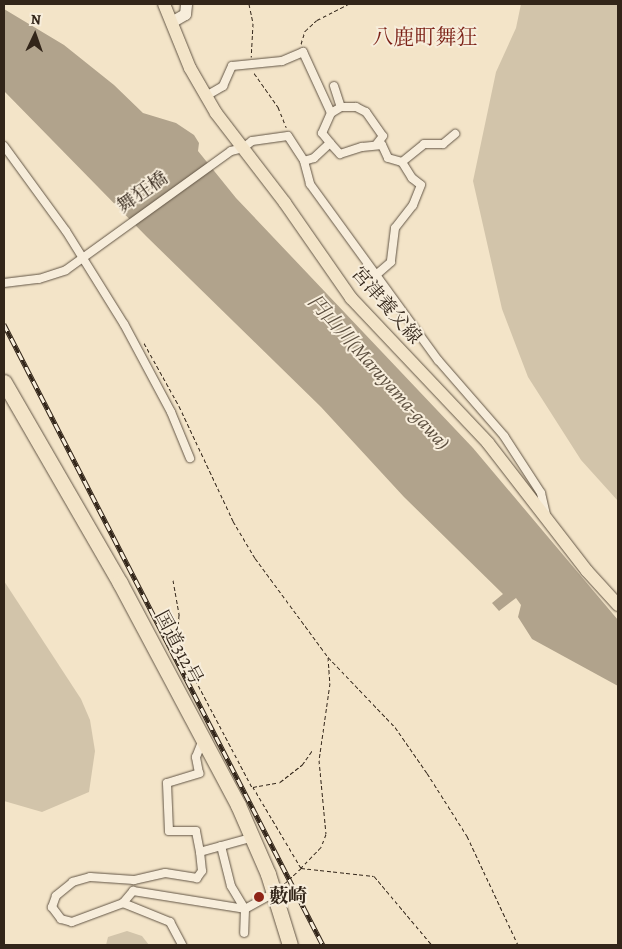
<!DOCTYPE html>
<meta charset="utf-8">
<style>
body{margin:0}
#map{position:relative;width:622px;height:949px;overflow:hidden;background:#f3e4c8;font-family:Alegreya,"Noto Serif JP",serif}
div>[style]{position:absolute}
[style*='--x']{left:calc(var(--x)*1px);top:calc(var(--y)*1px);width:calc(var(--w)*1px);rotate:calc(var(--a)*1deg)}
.green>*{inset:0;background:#d2c4aa}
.water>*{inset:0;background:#b1a38c}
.path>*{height:1px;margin-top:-0.5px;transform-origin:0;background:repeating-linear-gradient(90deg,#322519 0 4px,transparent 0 6.5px)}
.roads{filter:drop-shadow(0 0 1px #625545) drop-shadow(0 0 1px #625545)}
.street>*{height:8px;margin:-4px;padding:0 4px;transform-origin:4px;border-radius:4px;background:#f7eddb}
.secondary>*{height:11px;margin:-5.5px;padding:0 5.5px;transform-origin:5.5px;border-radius:5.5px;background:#f7eddb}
.primary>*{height:12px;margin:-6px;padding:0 6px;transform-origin:6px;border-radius:6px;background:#f3e4c8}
.highway>*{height:15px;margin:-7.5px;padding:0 7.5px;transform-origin:7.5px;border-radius:7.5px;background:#f3e4c8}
.rail>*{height:4.5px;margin-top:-2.25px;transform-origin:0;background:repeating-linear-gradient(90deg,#f7eddb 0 8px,#322519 0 16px);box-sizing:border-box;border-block:1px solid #322519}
.dots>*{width:14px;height:14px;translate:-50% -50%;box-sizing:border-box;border:2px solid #f7eddb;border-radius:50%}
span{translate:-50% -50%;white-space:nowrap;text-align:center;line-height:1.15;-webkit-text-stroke:4px #f7eddb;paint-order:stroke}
.street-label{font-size:19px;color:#322519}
.poi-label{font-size:19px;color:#322519;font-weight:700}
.left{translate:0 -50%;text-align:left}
.water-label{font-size:20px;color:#5e5141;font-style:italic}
.quarter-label{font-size:21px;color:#7a1f14}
.frame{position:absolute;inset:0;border:5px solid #322519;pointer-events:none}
.north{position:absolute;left:10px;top:10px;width:50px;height:50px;-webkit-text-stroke:4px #f7eddb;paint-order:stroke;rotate:3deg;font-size:14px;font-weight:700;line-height:20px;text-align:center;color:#322519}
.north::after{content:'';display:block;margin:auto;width:18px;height:22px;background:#322519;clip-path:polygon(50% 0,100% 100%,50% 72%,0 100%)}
</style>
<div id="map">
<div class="green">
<div style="clip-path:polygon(521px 4px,618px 4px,618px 501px,581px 460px,528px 377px,502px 309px,473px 181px,496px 72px,516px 28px)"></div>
<div style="clip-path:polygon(4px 581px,81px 699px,90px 720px,95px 751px,89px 792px,42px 812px,4px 801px)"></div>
<div style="clip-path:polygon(127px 931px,142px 936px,149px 945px,106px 945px,108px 937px)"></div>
</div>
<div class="water">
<div style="clip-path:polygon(4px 9px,64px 45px,114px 85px,143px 113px,176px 123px,194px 135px,199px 143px,198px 151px,236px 198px,473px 448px,618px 620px,618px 686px,532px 639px,518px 617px,521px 605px,516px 598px,499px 611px,492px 603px,503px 594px,404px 497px,321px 407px,146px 236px,4px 91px)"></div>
</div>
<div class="path">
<div style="--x:249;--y:4;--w:19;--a:78"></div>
<div style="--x:253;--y:23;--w:34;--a:93"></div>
<div style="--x:301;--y:44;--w:14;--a:-73"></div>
<div style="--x:305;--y:31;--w:16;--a:-43"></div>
<div style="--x:317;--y:20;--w:35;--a:-27"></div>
<div style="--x:254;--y:73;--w:42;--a:54.8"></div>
<div style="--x:278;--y:107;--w:22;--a:68"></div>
<div style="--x:144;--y:343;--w:72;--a:60.9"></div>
<div style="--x:179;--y:406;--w:127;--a:64.8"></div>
<div style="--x:233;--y:521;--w:43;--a:59.3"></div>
<div style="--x:255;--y:558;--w:123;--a:53.6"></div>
<div style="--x:328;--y:657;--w:26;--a:86"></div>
<div style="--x:330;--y:683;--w:78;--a:98.1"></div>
<div style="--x:319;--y:760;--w:74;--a:84.6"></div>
<div style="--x:326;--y:834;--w:14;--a:111"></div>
<div style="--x:321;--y:847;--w:29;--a:134"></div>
<div style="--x:301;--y:868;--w:94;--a:-120.7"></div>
<div style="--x:253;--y:787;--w:27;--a:-10"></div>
<div style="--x:280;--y:782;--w:28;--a:-38"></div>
<div style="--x:302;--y:765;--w:19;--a:-55"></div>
<div style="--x:173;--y:580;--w:36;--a:80"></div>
<div style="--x:179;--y:615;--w:30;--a:94"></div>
<div style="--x:177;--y:645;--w:161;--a:62.2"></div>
<div style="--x:328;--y:657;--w:97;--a:46.3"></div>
<div style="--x:395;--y:727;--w:56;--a:55.2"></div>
<div style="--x:427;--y:773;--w:75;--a:57.6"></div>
<div style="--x:467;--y:836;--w:120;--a:64.9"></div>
<div style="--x:284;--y:884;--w:23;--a:-43"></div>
<div style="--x:301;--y:868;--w:73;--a:6.3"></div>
<div style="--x:374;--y:876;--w:90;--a:50"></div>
</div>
<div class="roads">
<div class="street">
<div style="--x:334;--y:86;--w:22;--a:72"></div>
<div style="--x:206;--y:96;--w:20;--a:-30"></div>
<div style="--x:223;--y:86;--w:22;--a:-66"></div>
<div style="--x:232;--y:66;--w:50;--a:-5.7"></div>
<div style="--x:282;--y:61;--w:23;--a:-23"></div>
<div style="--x:303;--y:52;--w:67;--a:65.3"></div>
<div style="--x:331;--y:113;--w:22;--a:114"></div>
<div style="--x:322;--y:133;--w:13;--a:51"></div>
<div style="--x:330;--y:143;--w:22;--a:137"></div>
<div style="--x:314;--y:158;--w:10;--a:163"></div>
<div style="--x:331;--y:113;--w:12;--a:-31"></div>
<div style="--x:341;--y:107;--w:15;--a:0"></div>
<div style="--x:356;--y:107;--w:11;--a:27"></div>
<div style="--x:366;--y:112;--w:29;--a:55"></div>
<div style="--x:383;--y:136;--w:11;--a:128"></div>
<div style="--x:330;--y:143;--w:15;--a:48"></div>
<div style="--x:340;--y:154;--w:23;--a:-18"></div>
<div style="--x:362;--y:147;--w:20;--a:-6"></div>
<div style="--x:382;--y:145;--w:14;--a:65"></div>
<div style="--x:388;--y:158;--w:15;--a:16"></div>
<div style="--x:402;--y:162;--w:19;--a:58"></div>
<div style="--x:412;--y:178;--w:11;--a:38"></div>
<div style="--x:421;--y:185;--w:22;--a:112"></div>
<div style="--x:413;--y:205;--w:29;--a:128"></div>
<div style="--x:395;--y:228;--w:34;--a:97"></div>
<div style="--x:391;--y:262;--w:20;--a:139"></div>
<div style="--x:4;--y:146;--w:105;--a:53.9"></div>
<div style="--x:66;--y:231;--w:110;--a:58.1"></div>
<div style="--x:124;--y:324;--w:100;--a:61.9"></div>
<div style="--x:171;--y:412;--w:50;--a:67.6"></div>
<div style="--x:402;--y:162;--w:28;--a:-39"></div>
<div style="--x:424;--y:144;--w:19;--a:0"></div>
<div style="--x:443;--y:144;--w:16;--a:-40"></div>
<div style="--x:4;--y:283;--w:35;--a:-7"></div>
<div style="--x:39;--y:279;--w:28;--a:-18"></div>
<div style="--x:66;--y:270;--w:203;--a:-35.8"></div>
<div style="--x:231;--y:151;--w:12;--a:-14"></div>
<div style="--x:243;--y:148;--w:11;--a:-38"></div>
<div style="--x:252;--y:141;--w:36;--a:-8"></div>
<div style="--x:288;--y:136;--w:30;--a:57"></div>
<div style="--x:304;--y:161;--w:24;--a:75"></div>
<div style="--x:310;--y:184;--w:218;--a:54"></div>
<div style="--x:438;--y:360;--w:101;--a:49"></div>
<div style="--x:504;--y:436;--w:68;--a:57"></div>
<div style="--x:541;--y:493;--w:23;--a:77"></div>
<div style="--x:254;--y:837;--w:56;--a:164.5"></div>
<div style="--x:200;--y:852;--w:19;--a:84"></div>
<div style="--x:202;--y:871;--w:9;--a:126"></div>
<div style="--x:197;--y:878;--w:32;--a:-171"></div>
<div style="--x:165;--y:873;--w:32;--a:167"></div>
<div style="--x:134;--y:880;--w:44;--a:-176.1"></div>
<div style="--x:90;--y:877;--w:18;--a:164"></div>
<div style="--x:73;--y:882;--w:22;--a:141"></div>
<div style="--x:56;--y:896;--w:12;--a:110"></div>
<div style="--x:52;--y:907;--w:15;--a:53"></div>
<div style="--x:61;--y:919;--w:11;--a:15"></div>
<div style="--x:72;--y:922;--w:54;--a:-20.4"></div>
<div style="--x:123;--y:903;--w:16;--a:-50"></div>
<div style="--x:133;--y:891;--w:113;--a:9.1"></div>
<div style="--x:245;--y:909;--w:33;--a:-29"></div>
<div style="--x:221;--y:846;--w:41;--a:76"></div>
<div style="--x:231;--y:886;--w:27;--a:59"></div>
<div style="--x:245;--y:909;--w:24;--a:92"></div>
<div style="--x:200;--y:852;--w:21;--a:-101"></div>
<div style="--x:196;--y:831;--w:27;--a:180"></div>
<div style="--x:169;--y:831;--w:48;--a:-92.4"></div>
<div style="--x:167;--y:783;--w:34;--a:-17"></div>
<div style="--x:199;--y:773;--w:16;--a:-101"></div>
<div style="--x:196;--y:757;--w:18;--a:-68"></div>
<div style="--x:123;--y:903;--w:51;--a:22"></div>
<div style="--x:170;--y:922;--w:26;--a:62"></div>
</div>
<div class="secondary">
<div style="--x:171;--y:22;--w:16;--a:-30"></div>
<div style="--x:185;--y:14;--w:10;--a:-84"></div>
</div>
<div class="primary">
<div style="--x:164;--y:4;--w:69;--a:67.9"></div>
<div style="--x:190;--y:68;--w:52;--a:60"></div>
<div style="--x:216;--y:113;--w:113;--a:52.5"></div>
<div style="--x:285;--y:203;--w:116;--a:55.2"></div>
<div style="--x:351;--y:298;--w:199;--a:46.6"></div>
<div style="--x:488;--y:443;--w:162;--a:52.3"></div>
<div style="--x:587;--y:571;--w:46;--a:47.6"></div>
</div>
<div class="highway">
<div style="--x:4;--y:382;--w:232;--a:60"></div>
<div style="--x:120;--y:583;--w:251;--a:62"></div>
<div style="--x:238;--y:805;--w:75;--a:66.5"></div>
<div style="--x:268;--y:874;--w:74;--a:72.8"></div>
</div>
</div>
<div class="rail">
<div style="--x:4;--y:324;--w:698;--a:62.81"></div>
</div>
<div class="dots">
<div style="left:259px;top:897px;background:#8f2418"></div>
</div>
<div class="street-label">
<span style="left:143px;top:193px;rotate:-35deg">舞狂橋</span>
<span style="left:386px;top:306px;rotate:49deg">宮津養父線</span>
<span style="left:178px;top:648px;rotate:62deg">国道312号</span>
</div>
<div class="poi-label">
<span class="left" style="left:269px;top:897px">藪崎</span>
</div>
<div class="water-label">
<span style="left:379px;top:372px;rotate:48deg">円山川(Maruyama-gawa)</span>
</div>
<div class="quarter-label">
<span style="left:425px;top:37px">八鹿町舞狂</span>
</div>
<div class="frame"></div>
<div class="north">N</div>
</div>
